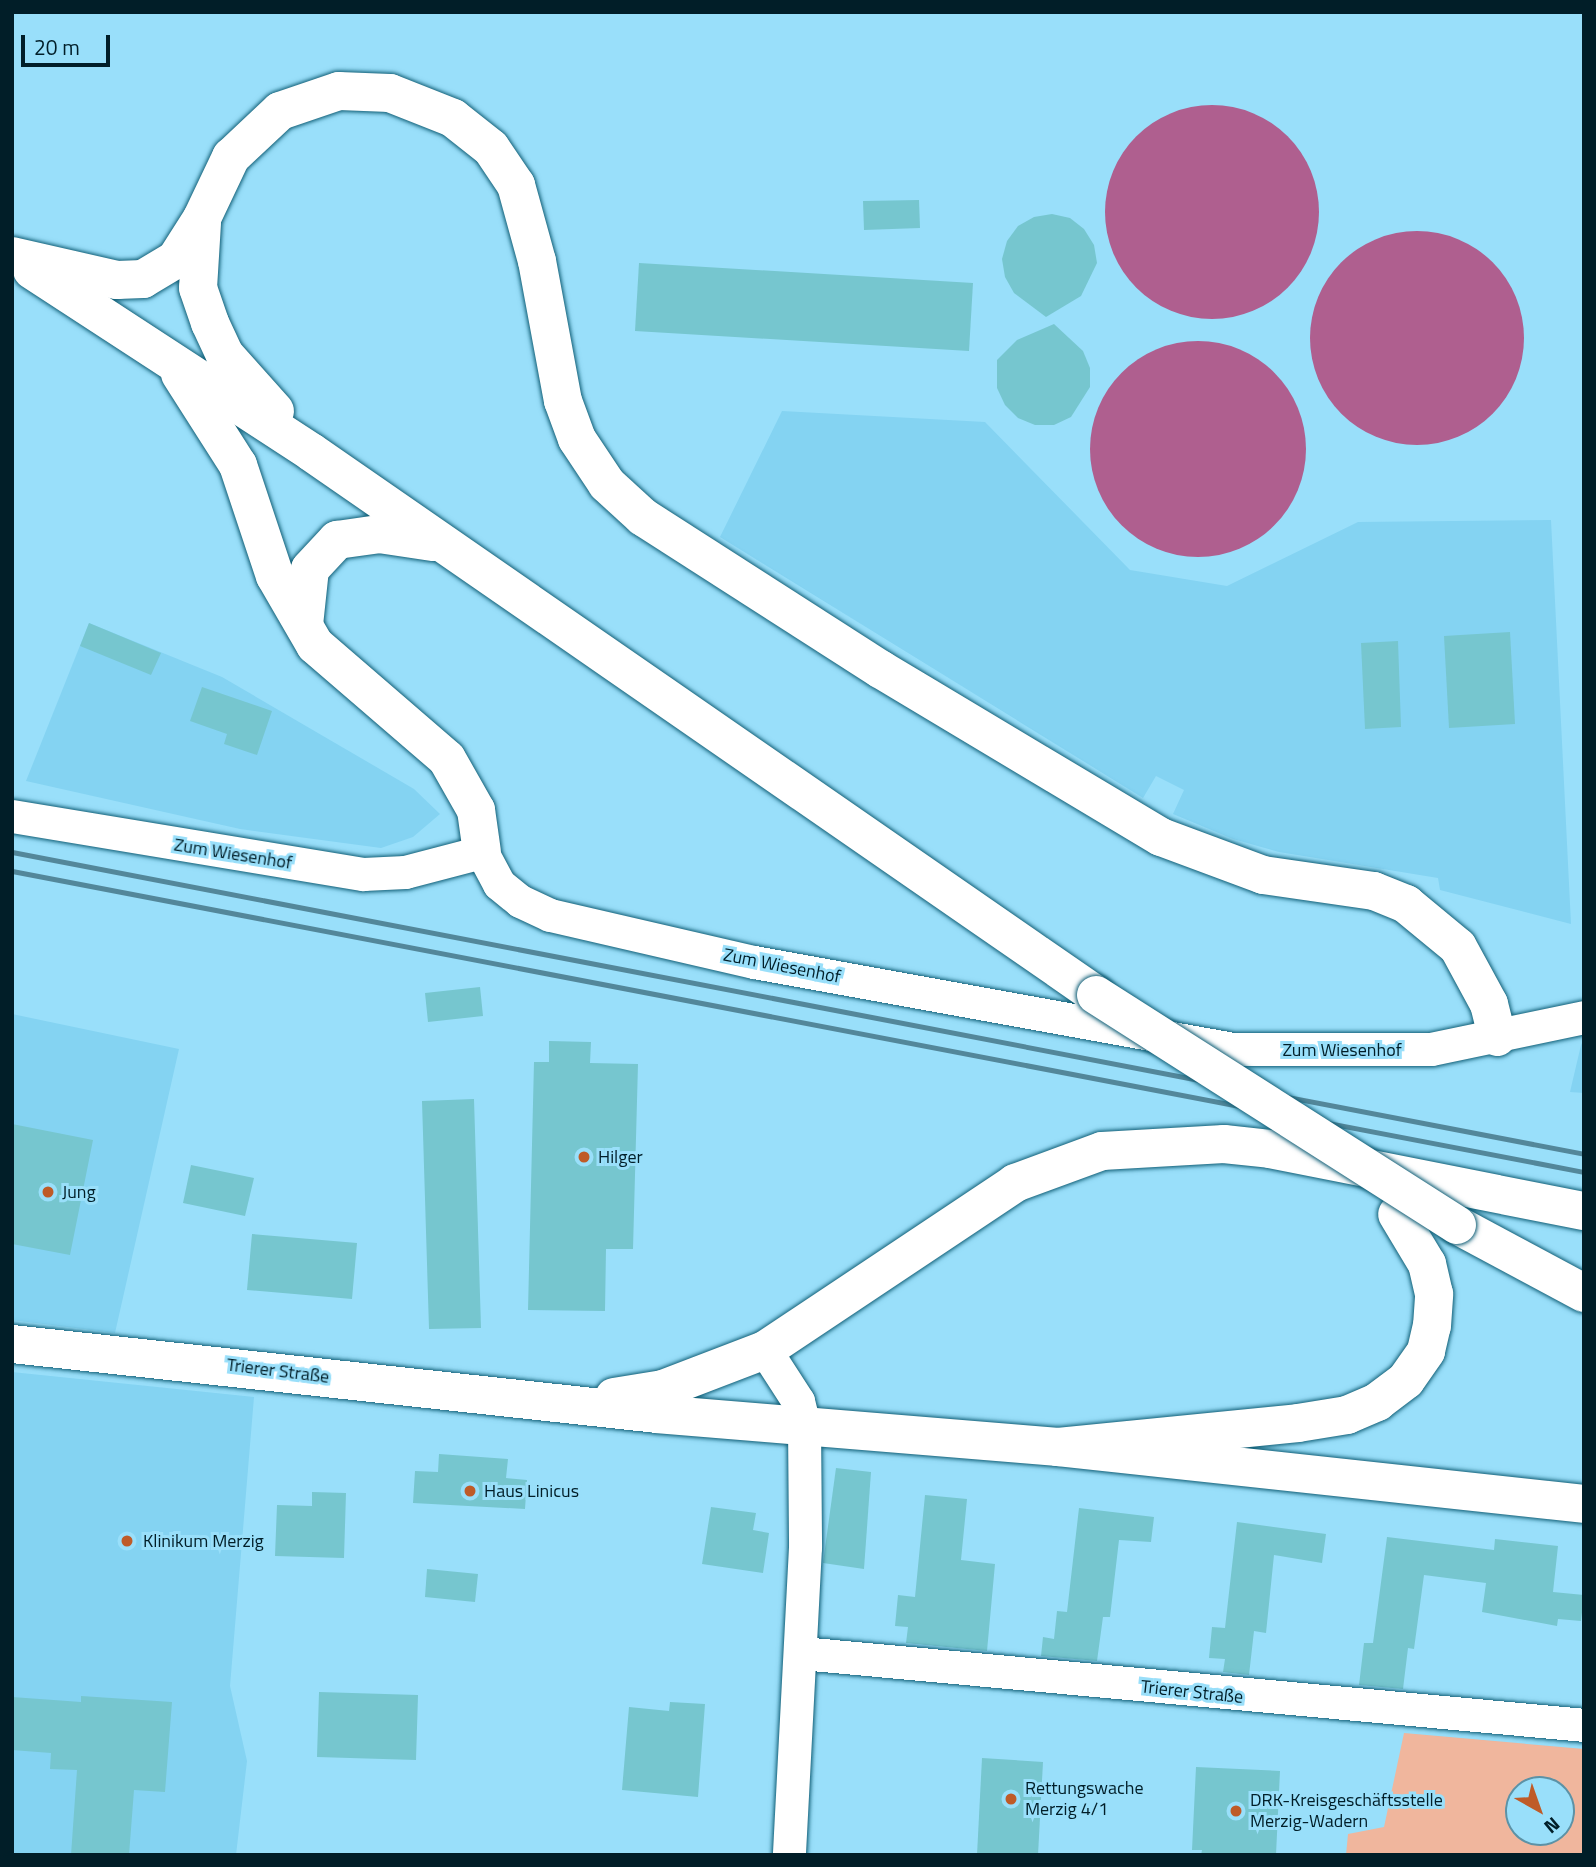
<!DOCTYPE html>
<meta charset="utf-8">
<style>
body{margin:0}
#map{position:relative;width:1596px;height:1867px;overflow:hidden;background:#99dffa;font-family:"Titillium Web",sans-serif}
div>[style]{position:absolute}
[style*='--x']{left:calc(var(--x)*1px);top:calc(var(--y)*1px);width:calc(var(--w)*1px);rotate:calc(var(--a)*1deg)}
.built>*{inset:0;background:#84d3f2}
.green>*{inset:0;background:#f0b69d}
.water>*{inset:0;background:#af5f8f}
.round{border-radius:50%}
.building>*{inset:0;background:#76c6cf}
.roads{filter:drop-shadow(0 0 2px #115f77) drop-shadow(0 0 2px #115f77)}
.minor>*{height:33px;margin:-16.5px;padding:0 16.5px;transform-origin:16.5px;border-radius:16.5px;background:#fff}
.tertiary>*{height:38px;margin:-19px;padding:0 19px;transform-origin:19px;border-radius:19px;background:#fff}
.secondary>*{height:38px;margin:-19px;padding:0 19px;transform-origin:19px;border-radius:19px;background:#fff}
.rail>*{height:5px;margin:-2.5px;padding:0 2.5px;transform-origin:2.5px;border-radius:2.5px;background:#53879a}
.bridges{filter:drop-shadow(0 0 2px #115f77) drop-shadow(0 0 2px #115f77)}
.secondary-bridge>*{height:38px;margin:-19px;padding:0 19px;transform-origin:19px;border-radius:19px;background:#fff}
.dots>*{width:19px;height:19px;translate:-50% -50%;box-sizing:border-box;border:4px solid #99dffa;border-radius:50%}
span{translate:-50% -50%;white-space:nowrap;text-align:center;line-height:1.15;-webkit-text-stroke:6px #99dffa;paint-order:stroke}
.street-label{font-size:18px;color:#011e28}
.poi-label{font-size:18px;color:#011e28}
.left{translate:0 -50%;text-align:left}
.frame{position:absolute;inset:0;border:14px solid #011e28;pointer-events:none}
.north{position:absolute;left:1505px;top:1776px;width:70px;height:70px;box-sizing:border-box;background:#99dffa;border:2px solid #5c92a6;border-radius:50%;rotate:140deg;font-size:19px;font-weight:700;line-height:28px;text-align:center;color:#011e28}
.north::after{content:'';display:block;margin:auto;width:24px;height:32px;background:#bf5b28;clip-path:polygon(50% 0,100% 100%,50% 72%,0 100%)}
.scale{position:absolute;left:21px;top:35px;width:89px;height:32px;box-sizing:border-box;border:4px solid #011e28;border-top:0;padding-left:9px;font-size:21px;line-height:24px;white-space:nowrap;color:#011e28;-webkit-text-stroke:5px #99dffa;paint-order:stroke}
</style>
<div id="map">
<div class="built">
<div style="clip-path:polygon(782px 411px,985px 422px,1130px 570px,1227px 586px,1358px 522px,1551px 520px,1571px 924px,1440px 890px,1438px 878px,1279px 852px,1233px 839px,1173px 814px,1184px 790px,1156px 776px,1143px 798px,720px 537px)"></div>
<div style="clip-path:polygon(89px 623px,222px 677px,414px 789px,440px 814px,413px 837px,381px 848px,240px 829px,26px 781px)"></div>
<div style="clip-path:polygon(12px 1014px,179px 1049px,115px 1333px,12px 1320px)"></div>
<div style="clip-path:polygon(1584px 1039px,1584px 1093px,1570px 1092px,1581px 1045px)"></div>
<div style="clip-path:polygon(12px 1372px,254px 1397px,230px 1686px,247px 1761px,236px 1855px,12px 1855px)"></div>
</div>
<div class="green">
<div style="clip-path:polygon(evenodd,1404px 1733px,1584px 1749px,1584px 1855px,1346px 1855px,1348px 1834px,1384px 1827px,1404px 1733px,1519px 1790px,1561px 1790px,1561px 1832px,1519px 1832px,1519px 1790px)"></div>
</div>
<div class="water">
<div class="round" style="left:1105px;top:105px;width:214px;height:214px"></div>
<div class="round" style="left:1310px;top:231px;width:214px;height:214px"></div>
<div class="round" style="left:1090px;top:341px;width:216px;height:216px"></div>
</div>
<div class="building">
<div style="clip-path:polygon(919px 200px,920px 228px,864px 230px,863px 201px)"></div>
<div style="clip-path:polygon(1052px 214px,1070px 218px,1084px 229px,1094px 245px,1097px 263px,1081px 296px,1046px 317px,1014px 293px,1005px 277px,1002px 259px,1007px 241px,1018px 226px,1034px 217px)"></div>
<div style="clip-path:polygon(639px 263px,973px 283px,969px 351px,635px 331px)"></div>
<div style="clip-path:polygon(1054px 324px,1083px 351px,1090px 368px,1090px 387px,1071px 417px,1054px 425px,1035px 425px,1018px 418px,1005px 405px,997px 388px,997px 360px,1017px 340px)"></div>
<div style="clip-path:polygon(89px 623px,161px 653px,151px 675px,80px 646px)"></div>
<div style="clip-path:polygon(1510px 632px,1515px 724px,1449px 728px,1444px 636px)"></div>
<div style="clip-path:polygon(1398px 641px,1401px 727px,1365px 729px,1361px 643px)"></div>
<div style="clip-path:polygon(202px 687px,272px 711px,257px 755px,224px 744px,227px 734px,190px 721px)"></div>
<div style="clip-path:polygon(480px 987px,483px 1016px,428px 1022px,425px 993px)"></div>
<div style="clip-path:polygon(549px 1041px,591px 1042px,590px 1063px,638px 1064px,633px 1249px,606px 1249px,605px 1311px,528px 1310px,534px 1062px,549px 1062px)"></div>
<div style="clip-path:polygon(474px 1099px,481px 1328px,429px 1329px,422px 1101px)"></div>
<div style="clip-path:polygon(12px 1124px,93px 1140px,70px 1255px,12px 1244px)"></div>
<div style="clip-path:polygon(191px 1165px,254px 1178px,245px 1216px,183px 1203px)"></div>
<div style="clip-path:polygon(252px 1234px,357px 1243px,352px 1299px,247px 1290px)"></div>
<div style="clip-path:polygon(439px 1454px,508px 1459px,506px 1478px,527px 1480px,525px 1509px,413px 1503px,415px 1471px,438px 1472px)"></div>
<div style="clip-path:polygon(836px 1468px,871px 1472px,864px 1569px,823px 1563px)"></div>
<div style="clip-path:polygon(312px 1492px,346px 1493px,344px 1558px,275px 1556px,277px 1505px,312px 1506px)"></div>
<div style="clip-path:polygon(925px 1495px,967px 1499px,961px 1560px,995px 1564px,987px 1651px,906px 1643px,908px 1627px,895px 1626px,898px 1595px,915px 1597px)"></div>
<div style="clip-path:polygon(711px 1507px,756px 1513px,753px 1530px,769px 1533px,763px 1573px,702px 1564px)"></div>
<div style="clip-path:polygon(1079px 1508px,1154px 1517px,1151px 1542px,1119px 1540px,1110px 1617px,1103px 1617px,1097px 1661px,1041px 1656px,1043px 1637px,1054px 1639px,1057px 1611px,1067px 1612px)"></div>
<div style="clip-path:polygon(1237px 1522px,1326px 1534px,1322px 1563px,1274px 1555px,1266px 1633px,1254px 1631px,1249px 1675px,1223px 1672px,1225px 1659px,1209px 1658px,1212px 1627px,1225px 1628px)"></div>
<div style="clip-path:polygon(1387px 1537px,1494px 1550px,1495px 1539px,1558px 1546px,1553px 1592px,1584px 1595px,1581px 1621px,1558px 1619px,1557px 1626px,1482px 1612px,1486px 1583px,1424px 1575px,1414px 1649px,1408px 1648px,1403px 1689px,1359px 1685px,1364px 1643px,1373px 1643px)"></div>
<div style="clip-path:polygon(427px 1569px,478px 1574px,475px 1602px,425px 1597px)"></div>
<div style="clip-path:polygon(319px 1692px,418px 1695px,416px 1760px,317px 1757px)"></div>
<div style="clip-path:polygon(81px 1696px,172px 1702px,165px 1792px,134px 1790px,129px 1855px,71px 1855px,77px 1770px,50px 1769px,51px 1753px,12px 1750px,12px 1697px,81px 1702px)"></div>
<div style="clip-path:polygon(670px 1702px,705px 1704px,698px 1797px,622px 1790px,629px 1707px,669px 1711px)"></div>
<div style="clip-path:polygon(982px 1758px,1043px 1762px,1038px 1855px,977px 1855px)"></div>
<div style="clip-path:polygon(1196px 1767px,1280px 1771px,1276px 1855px,1201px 1855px,1202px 1850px,1192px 1850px)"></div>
</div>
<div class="roads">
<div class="minor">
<div style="--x:12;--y:816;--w:356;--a:9.4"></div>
<div style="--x:363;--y:874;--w:42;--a:-2.7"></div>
<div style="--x:405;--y:872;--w:80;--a:-14.6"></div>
<div style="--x:482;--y:852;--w:36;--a:62"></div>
<div style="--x:499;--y:884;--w:27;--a:39"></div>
<div style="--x:520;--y:901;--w:33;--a:25"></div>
<div style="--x:550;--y:915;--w:209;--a:13"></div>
<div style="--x:754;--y:962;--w:486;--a:10.3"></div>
<div style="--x:1232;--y:1049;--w:199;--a:0"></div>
<div style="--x:1431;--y:1049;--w:156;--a:-11.8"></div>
<div style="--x:765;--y:1350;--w:61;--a:57.1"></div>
<div style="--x:798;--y:1401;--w:25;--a:76"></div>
<div style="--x:804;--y:1425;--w:122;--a:89.5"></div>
<div style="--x:805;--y:1547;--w:308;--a:93"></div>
<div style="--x:801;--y:1653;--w:786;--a:5.25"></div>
</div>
<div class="tertiary">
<div style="--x:12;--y:1344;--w:649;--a:6.19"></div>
<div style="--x:657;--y:1414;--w:402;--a:4.7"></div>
<div style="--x:1058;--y:1447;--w:529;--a:6.18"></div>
<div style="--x:614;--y:1397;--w:50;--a:-9.3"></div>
<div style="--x:663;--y:1389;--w:109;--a:-20.9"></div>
</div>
<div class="secondary">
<div style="--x:202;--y:223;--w:65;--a:93.5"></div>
<div style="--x:198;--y:288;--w:37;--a:71"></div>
<div style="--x:210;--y:323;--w:35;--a:65"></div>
<div style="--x:225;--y:355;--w:75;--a:48.2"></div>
<div style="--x:12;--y:256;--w:108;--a:12.9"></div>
<div style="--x:117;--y:280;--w:26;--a:-2"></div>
<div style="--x:143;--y:279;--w:39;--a:-31"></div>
<div style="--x:176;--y:259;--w:49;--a:-57.6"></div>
<div style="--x:202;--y:218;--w:68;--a:-64.6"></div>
<div style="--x:231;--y:157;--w:67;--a:-43.2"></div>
<div style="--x:280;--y:111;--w:62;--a:-18.7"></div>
<div style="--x:339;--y:91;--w:51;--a:2.2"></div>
<div style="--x:390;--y:93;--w:68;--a:21.6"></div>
<div style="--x:453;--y:118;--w:48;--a:38.3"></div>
<div style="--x:491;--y:148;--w:45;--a:56"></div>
<div style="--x:516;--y:185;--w:79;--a:74.6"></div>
<div style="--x:537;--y:261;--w:142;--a:79.5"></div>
<div style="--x:563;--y:401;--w:40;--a:69.8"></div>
<div style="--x:577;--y:439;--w:54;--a:56.3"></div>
<div style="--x:607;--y:484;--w:49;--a:42.5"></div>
<div style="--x:643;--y:517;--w:282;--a:32.7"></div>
<div style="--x:880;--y:669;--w:327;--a:30.9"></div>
<div style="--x:1161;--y:837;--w:109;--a:20.4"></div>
<div style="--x:1263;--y:875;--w:112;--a:8.2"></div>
<div style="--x:1374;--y:891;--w:35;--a:22"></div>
<div style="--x:1406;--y:904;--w:67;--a:39.6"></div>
<div style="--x:1458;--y:947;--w:65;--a:61.5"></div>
<div style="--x:1489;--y:1004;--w:34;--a:76"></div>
<div style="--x:32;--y:270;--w:333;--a:33.1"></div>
<div style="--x:311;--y:452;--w:955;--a:34.67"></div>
<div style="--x:180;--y:374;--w:108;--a:57.5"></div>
<div style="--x:238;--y:465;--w:117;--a:71.6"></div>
<div style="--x:275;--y:576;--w:80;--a:59.9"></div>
<div style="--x:315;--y:645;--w:174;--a:40.8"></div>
<div style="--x:447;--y:759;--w:59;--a:60.4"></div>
<div style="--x:476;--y:810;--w:42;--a:81.9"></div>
<div style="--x:304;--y:625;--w:56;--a:-83.9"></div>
<div style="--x:310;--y:569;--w:40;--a:-47"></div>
<div style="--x:337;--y:540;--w:42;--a:-8.1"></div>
<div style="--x:379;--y:534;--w:54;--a:8.6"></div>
<div style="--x:1457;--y:1225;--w:144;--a:28.2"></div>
<div style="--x:765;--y:1350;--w:301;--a:-33.7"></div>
<div style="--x:1015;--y:1183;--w:93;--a:-20.2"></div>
<div style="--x:1102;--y:1151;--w:122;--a:-3.3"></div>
<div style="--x:1224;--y:1144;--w:46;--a:6.2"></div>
<div style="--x:1270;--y:1149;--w:320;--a:11.2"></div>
<div style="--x:1058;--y:1447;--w:241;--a:-5.7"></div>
<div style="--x:1298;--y:1423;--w:50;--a:-9.3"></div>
<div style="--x:1347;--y:1415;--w:33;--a:-23"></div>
<div style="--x:1377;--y:1402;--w:36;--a:-37"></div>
<div style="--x:1406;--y:1380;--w:35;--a:-55"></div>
<div style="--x:1426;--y:1351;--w:26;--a:-77"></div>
<div style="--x:1432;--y:1326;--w:32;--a:-86"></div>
<div style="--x:1434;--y:1294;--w:31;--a:-103"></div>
<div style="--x:1427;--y:1264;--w:58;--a:-121"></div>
</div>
</div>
<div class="rail">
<div style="--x:12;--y:852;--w:1601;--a:10.87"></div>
<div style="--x:12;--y:871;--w:1601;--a:10.84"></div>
</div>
<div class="bridges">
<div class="secondary-bridge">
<div style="--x:1096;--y:995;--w:428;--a:32.5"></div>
</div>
</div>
<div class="dots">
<div style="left:584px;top:1157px;background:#bf5b28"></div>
<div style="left:48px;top:1192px;background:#bf5b28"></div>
<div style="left:470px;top:1491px;background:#bf5b28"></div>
<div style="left:127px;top:1541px;background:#bf5b28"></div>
<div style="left:1011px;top:1799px;background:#bf5b28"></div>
<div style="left:1236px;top:1811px;background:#bf5b28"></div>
</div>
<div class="street-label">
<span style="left:233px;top:854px;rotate:9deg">Zum Wiesenhof</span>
<span style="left:782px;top:966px;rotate:11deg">Zum Wiesenhof</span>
<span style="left:1342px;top:1050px">Zum Wiesenhof</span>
<span style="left:278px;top:1371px;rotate:7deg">Trierer Straße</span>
<span style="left:1192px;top:1692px;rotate:6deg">Trierer Straße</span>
</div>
<div class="poi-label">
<span class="left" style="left:598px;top:1157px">Hilger</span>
<span class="left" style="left:62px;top:1192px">Jung</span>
<span class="left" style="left:484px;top:1491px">Haus Linicus</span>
<span class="left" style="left:143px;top:1541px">Klinikum Merzig</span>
<span class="left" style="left:1025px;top:1799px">Rettungswache<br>Merzig 4/1</span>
<span class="left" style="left:1250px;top:1811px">DRK-Kreisgeschäftsstelle<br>Merzig-Wadern</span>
</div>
<div class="frame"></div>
<div class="north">N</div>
<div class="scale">20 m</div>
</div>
